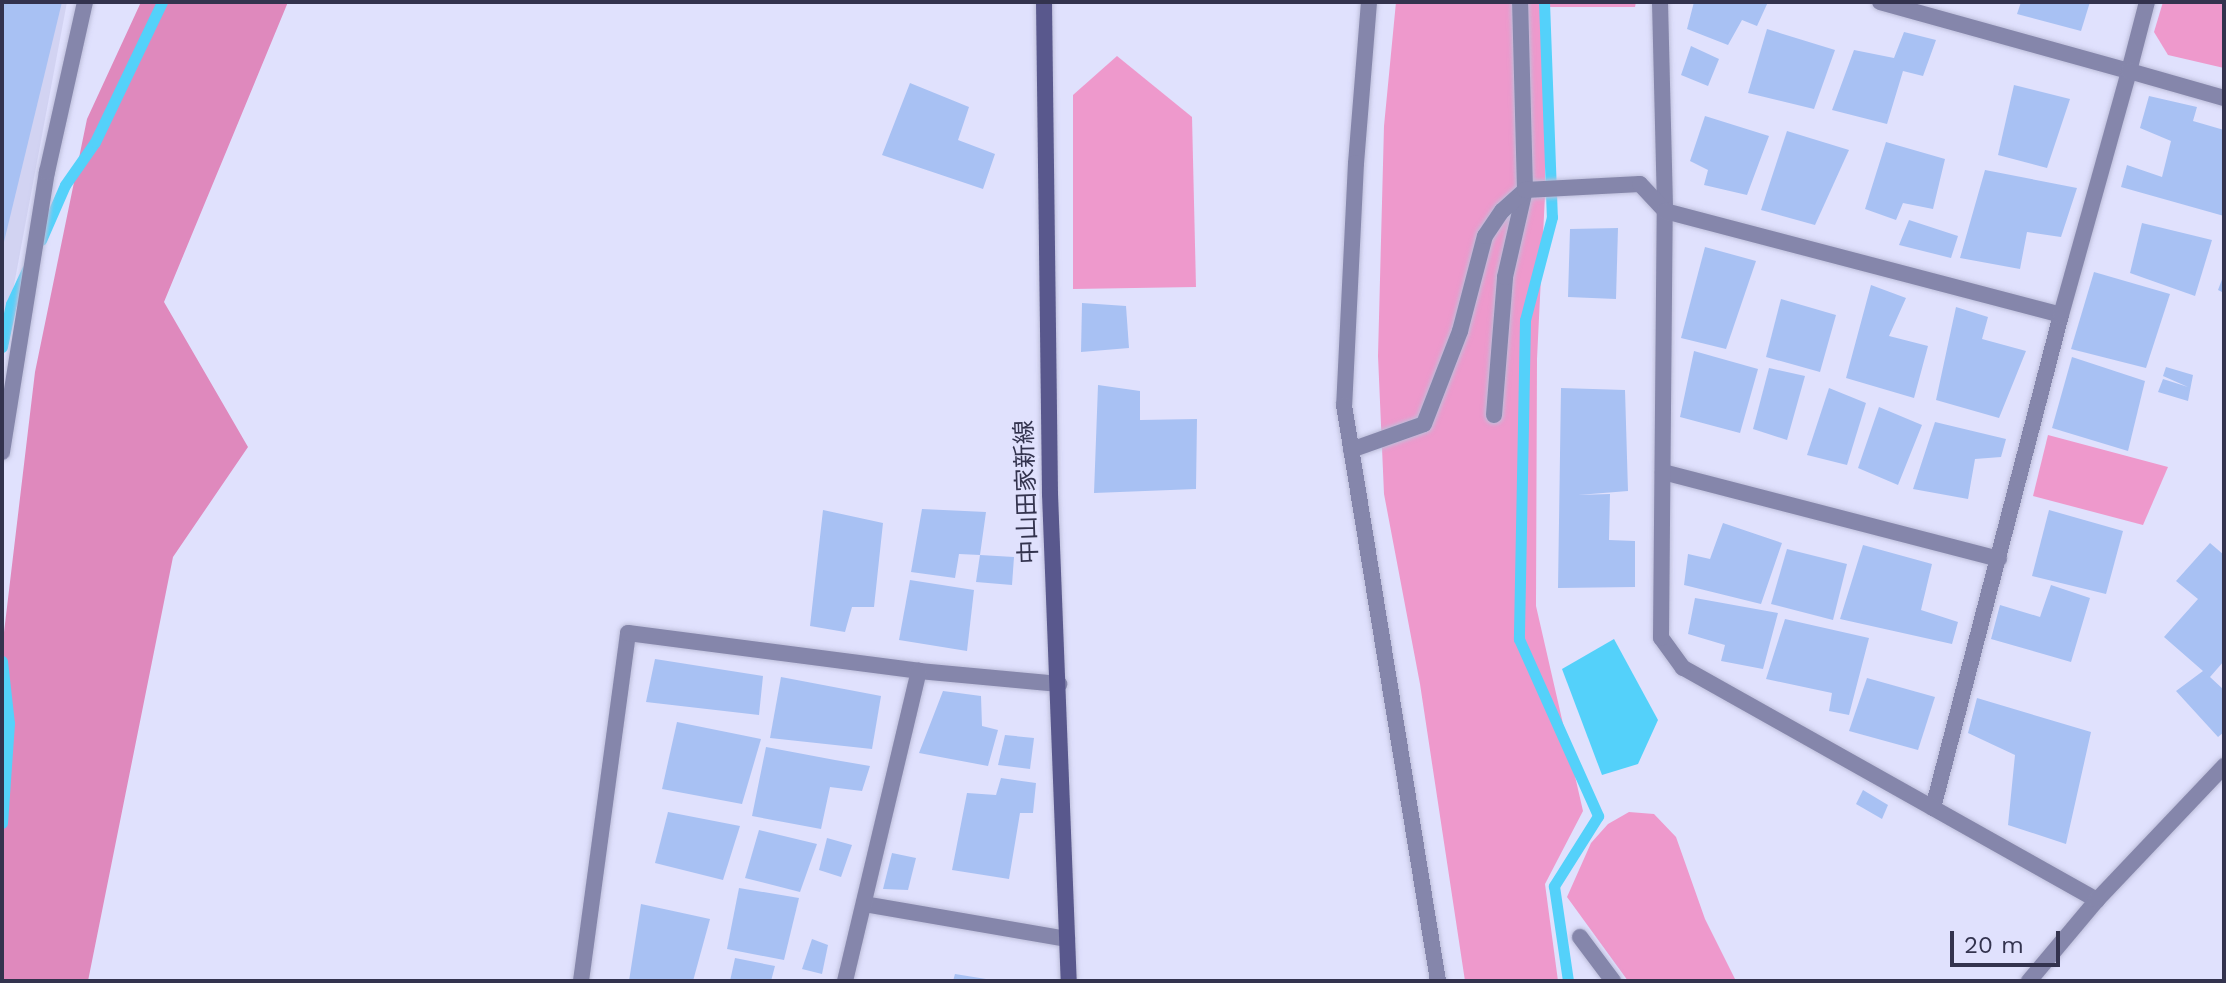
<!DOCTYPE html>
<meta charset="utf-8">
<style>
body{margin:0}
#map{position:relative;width:2226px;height:983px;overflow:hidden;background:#e0e1fd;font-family:"Work Sans","Noto Sans JP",sans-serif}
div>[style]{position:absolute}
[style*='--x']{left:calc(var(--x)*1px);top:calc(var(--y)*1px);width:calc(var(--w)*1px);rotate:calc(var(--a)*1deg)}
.built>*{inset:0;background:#d2d3f2}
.green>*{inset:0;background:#e9c}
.forest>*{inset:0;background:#df89bd}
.water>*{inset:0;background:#54d1fa}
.stream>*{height:11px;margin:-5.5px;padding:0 5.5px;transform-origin:5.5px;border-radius:5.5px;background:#54d1fa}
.building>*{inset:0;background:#a8c1f3}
.roads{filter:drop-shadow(0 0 2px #bdbeda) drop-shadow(0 0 2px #bdbeda)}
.minor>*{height:16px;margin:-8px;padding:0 8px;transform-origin:8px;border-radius:8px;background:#8586ab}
.tertiary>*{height:16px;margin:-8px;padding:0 8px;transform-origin:8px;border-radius:8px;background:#8586ab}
.secondary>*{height:16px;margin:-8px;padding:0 8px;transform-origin:8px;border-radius:8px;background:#59588d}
span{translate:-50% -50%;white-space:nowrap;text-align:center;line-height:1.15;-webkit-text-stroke:6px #e0e1fd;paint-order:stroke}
.street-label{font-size:24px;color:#33334e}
.frame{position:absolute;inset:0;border:4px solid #33334e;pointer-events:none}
.scale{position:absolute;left:1950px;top:931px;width:110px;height:36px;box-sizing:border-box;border:4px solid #33334e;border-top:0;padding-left:10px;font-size:24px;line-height:28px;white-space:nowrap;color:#33334e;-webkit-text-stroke:6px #e0e1fd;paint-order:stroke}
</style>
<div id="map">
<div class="built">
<div style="clip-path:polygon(2px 2px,67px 2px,2px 349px)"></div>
</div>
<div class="green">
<div style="clip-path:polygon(1396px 2px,1636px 2px,1635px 7px,1545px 7px,1545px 195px,1537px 359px,1536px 606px,1583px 811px,1545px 884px,1558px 981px,1465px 981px,1420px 684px,1384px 494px,1378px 356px,1384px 126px)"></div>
<div style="clip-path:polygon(2163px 2px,2224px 2px,2224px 68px,2168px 55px,2154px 32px)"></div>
<div style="clip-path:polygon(1117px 56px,1192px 117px,1196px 287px,1073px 289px,1073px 95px)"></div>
<div style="clip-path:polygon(2048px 435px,2168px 467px,2143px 525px,2033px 496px)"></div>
<div style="clip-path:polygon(1629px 812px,1654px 814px,1676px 837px,1705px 919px,1736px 981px,1628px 981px,1567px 897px,1591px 843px,1608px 824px)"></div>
</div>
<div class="forest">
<div style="clip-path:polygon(141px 2px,288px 2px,164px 302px,248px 447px,173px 557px,88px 981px,2px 981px,2px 649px,35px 372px,87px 119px)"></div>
</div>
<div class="water">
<div style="clip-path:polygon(1614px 639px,1658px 720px,1638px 764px,1602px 775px,1562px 669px)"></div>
</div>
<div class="stream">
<div style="--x:1544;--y:2;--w:215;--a:87.9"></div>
<div style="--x:1552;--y:217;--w:106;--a:104.7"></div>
<div style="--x:1525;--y:320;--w:319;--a:91.1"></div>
<div style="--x:1519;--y:639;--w:194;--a:65.9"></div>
<div style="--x:1598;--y:816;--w:83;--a:122.2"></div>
<div style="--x:1554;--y:886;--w:96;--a:81.6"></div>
<div style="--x:41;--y:240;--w:60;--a:-66.4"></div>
<div style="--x:65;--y:185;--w:52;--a:-55.1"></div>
<div style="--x:95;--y:142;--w:155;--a:-64.4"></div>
<div style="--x:2;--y:347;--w:44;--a:-78.2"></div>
<div style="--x:11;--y:304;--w:38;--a:-65"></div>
<div style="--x:2;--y:661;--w:62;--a:83.6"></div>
<div style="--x:9;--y:723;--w:100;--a:94"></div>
</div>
<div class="building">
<div style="clip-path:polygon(2px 2px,62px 2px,3px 246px,2px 246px)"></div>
<div style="clip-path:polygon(1694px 2px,1768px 2px,1757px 26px,1742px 20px,1728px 45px,1687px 29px)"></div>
<div style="clip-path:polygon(2021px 2px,2090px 2px,2081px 31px,2017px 14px)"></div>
<div style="clip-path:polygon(1767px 29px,1835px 50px,1814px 109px,1748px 93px)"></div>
<div style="clip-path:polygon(1904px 32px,1936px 40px,1923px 76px,1903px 71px,1887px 124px,1832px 110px,1854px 50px,1894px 58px)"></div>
<div style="clip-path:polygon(1691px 46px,1719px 59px,1708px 86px,1681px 75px)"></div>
<div style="clip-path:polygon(910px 83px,969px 107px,958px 140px,995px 154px,983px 189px,882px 155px)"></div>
<div style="clip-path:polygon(2014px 85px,2070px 99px,2047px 168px,1998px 155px)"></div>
<div style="clip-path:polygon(2149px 96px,2197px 107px,2193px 121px,2224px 130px,2224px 216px,2121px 187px,2127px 165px,2162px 177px,2171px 141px,2140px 128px)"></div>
<div style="clip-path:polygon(1705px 116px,1769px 136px,1747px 195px,1704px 185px,1708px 170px,1690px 161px)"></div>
<div style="clip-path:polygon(1787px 131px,1849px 150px,1815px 225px,1761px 210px)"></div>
<div style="clip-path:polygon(1886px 142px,1945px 159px,1933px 209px,1903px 203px,1896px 220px,1865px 209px)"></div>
<div style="clip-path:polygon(1985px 170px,2077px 188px,2061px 237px,2027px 232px,2020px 269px,1960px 258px)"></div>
<div style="clip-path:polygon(1909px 220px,1958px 236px,1951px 258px,1899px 245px)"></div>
<div style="clip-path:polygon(2142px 223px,2212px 240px,2195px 296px,2130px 273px)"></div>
<div style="clip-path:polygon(1618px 228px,1616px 299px,1568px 297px,1570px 229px)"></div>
<div style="clip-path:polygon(1705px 247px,1756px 261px,1726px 349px,1681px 338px)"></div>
<div style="clip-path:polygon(2094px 272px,2170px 294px,2146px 368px,2071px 349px)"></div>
<div style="clip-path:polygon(2224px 274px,2224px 293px,2218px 290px)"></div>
<div style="clip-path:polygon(1871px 285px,1906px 298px,1889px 336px,1928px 346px,1914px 398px,1846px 378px)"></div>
<div style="clip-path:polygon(1781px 299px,1836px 315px,1820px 372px,1766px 357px)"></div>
<div style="clip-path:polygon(1082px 303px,1126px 306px,1129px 348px,1081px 352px)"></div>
<div style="clip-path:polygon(1956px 307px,1988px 317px,1982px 339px,2026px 351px,1999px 418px,1936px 400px)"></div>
<div style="clip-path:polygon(1694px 351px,1758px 369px,1740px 433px,1680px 417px)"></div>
<div style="clip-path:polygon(2072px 357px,2145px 381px,2128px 451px,2052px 428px)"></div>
<div style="clip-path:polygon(2166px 367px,2193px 375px,2188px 401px,2158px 392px,2163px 379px,2188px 387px,2163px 376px)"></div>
<div style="clip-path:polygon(1769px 368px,1805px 376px,1787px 440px,1753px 429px)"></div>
<div style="clip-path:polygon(1098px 385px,1140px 391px,1140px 420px,1197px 419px,1196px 489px,1094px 493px)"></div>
<div style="clip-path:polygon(1561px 388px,1625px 390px,1628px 491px,1578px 495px,1610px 494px,1609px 540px,1635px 541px,1635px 587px,1558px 588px)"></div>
<div style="clip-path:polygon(1829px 388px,1866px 403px,1847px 465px,1807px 455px)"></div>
<div style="clip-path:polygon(1879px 407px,1922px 425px,1898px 485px,1858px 468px)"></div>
<div style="clip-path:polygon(1935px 422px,2006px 439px,2001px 457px,1975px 459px,1968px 499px,1913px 489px)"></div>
<div style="clip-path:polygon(922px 509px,986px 512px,980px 555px,959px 554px,955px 578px,911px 572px)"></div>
<div style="clip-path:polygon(823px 510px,883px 523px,874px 607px,852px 607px,845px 632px,810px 626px)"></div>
<div style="clip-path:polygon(2049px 510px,2123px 531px,2106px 594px,2032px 576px)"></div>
<div style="clip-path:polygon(1723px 523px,1782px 543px,1761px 604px,1684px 585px,1688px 554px,1710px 559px)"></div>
<div style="clip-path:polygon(2210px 543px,2224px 555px,2224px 661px,2210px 677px,2224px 690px,2224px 732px,2218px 737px,2176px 691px,2203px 671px,2164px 637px,2198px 599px,2176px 581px)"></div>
<div style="clip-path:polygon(1863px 545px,1932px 564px,1921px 610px,1958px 622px,1952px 644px,1840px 619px)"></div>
<div style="clip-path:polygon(1787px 549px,1847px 564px,1833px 620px,1771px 604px)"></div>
<div style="clip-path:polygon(980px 555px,1014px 557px,1012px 585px,976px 582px)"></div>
<div style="clip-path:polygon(910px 580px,974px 590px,967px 651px,899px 640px)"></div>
<div style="clip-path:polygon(2051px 585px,2090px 598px,2071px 662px,1991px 639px,2000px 605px,2040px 617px)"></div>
<div style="clip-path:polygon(1695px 598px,1778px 613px,1763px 669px,1721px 661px,1725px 645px,1688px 634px)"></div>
<div style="clip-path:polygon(1785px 619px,1869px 638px,1849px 715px,1829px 711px,1832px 693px,1766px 679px)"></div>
<div style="clip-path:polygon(655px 659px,763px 676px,759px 715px,646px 702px)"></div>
<div style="clip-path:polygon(781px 677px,881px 696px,872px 749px,770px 738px)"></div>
<div style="clip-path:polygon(1867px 678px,1935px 697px,1918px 750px,1849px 731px)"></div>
<div style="clip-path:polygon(943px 691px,981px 696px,982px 726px,998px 730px,988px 766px,919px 753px)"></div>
<div style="clip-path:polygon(1977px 698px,2091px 732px,2066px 844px,2008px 825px,2015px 755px,1968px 733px)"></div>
<div style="clip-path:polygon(677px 722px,761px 739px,742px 804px,662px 789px)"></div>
<div style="clip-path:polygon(1005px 735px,1034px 738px,1030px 769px,998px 765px)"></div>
<div style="clip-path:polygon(766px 747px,835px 760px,870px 766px,862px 791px,830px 787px,821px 829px,752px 816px)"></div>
<div style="clip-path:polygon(1001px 778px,1036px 783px,1033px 813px,1020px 813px,1009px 879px,952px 870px,967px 793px,996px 795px)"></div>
<div style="clip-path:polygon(1863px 790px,1888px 805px,1882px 819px,1856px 804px)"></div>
<div style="clip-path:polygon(668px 812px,740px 826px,723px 880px,655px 863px)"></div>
<div style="clip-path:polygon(759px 830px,817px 844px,800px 892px,745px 878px)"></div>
<div style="clip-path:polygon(827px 838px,852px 845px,841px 877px,819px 870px)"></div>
<div style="clip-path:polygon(892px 853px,916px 858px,908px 890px,883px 889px)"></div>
<div style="clip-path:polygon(739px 888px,799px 898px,784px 960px,727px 949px)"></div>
<div style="clip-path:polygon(641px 904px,710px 919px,693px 981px,629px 981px)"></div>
<div style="clip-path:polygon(812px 939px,828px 945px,822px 974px,802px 969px)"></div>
<div style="clip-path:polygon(735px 958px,775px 966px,771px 981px,730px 981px)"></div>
<div style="clip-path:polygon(955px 974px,986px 979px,986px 981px,953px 981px)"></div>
</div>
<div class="roads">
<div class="minor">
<div style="--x:1660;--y:2;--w:209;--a:88.6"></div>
<div style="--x:1880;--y:2;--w:258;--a:15.5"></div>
<div style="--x:2129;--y:71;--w:71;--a:-75.4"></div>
<div style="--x:1494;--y:415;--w:138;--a:-85.4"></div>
<div style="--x:1505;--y:277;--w:89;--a:-77.1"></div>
<div style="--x:1525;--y:190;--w:188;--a:-91.5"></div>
<div style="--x:1351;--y:450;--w:77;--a:-19.6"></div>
<div style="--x:1424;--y:424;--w:100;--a:-68.8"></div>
<div style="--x:1460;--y:331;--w:98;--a:-75.3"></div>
<div style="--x:1485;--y:236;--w:30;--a:-56"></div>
<div style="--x:1502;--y:211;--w:31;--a:-42"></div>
<div style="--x:1525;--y:190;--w:115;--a:-3"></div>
<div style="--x:1640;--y:184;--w:37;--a:47"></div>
<div style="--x:2;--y:452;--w:284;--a:-80.9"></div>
<div style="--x:47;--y:172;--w:174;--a:-77.4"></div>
<div style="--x:1663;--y:472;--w:347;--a:14.5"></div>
<div style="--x:1933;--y:808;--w:509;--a:-75.45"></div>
<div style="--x:2097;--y:900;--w:475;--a:-150.7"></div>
<div style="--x:1683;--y:668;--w:37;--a:-126"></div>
<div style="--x:1661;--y:638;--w:427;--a:-89.5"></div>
<div style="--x:1665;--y:211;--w:409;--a:14.7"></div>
<div style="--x:2061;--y:315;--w:253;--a:-74.4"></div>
<div style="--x:2129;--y:71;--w:99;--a:15.9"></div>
<div style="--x:864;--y:904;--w:206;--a:9.8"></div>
<div style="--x:1580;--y:937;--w:55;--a:53.1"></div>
<div style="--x:581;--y:981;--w:351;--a:-82.3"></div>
<div style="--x:628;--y:633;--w:293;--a:7.4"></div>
<div style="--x:919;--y:671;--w:141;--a:5.3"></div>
<div style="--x:845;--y:981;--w:319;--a:-76.6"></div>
<div style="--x:2029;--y:981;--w:106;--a:-50"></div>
<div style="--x:2097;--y:900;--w:185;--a:-46.5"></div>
</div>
<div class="tertiary">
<div style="--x:1369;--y:2;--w:162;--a:94.6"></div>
<div style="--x:1356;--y:163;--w:242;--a:92.8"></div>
<div style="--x:1344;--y:405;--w:584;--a:80.73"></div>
</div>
<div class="secondary">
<div style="--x:1044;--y:2;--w:492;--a:89.3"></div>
<div style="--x:1050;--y:494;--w:487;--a:87.8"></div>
</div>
</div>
<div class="street-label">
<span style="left:1027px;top:492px;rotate:-92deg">中山田家新線</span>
</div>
<div class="frame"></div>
<div class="scale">20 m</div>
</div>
